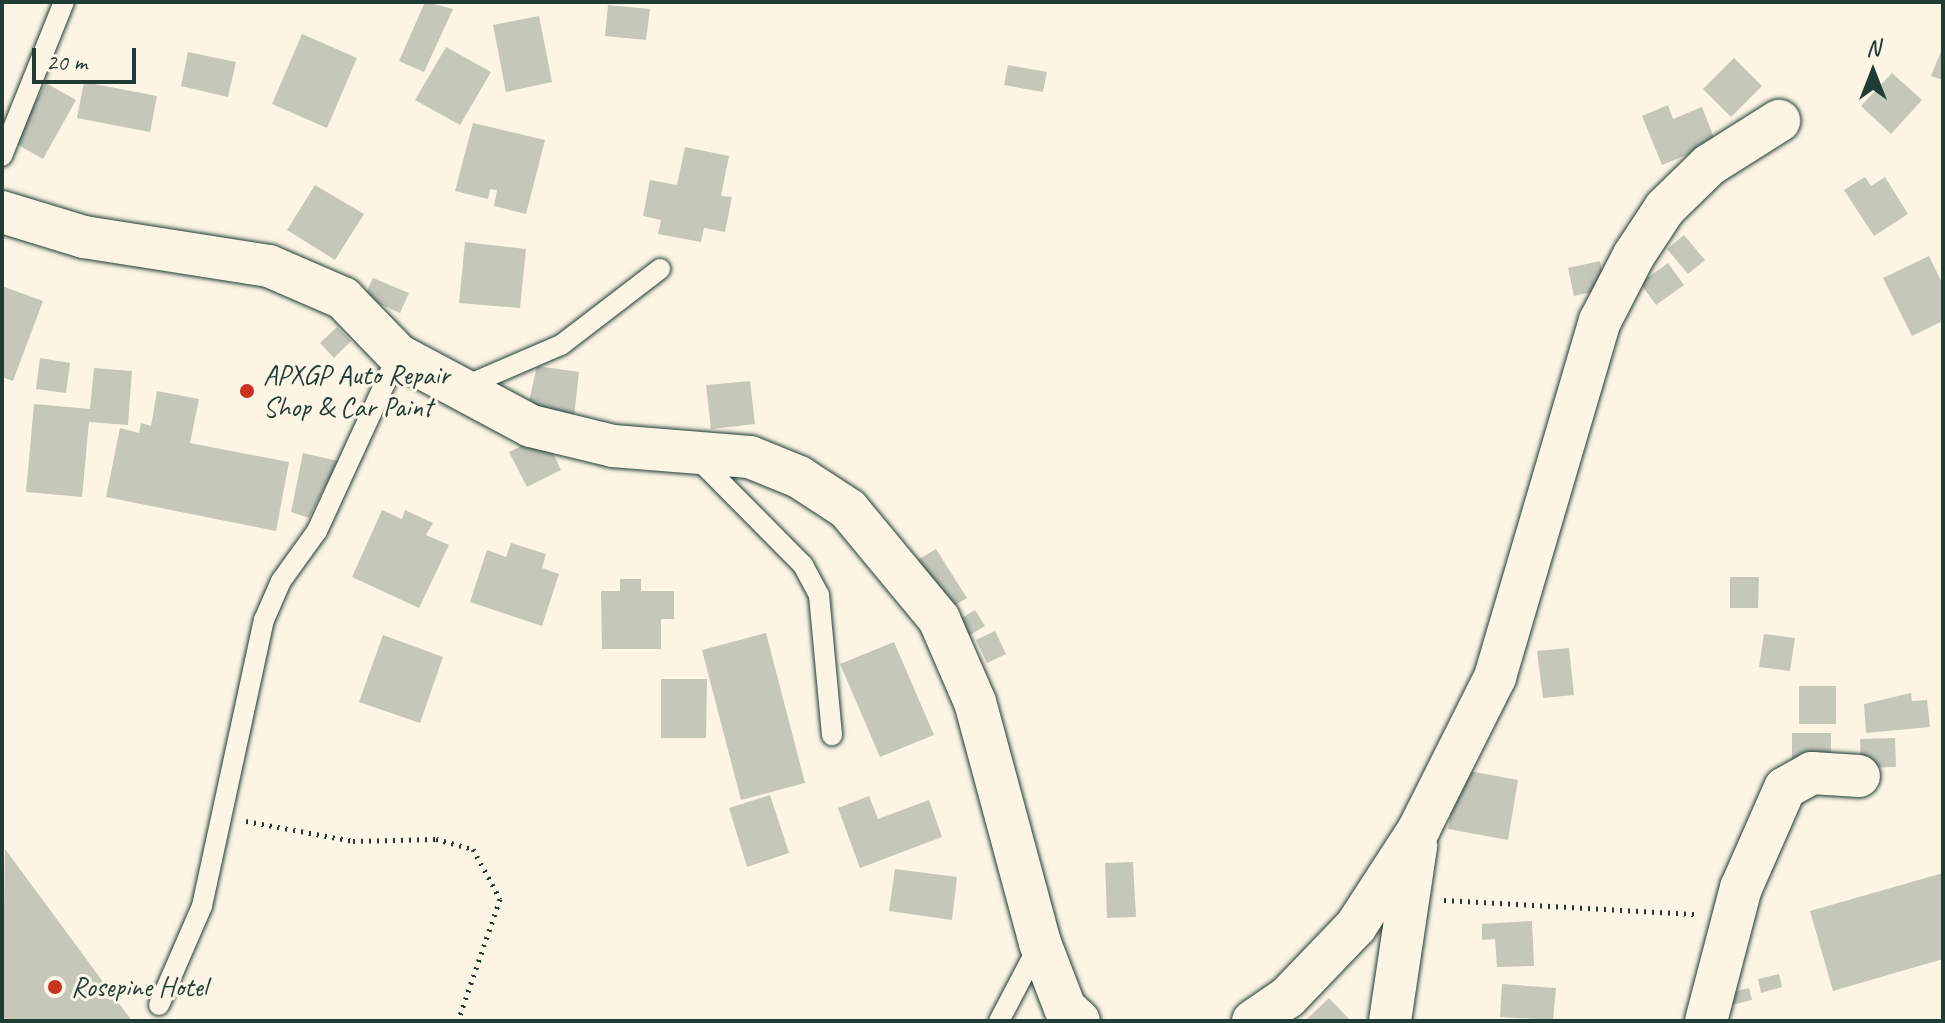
<!DOCTYPE html>
<style>
body{margin:0}
#map{position:relative;width:1945px;height:1023px;overflow:hidden;background:#fcf5e5;font-family:Caveat,sans-serif}
div>[style]{position:absolute}
[style*='--x']{left:calc(var(--x)*1px);top:calc(var(--y)*1px);width:calc(var(--w)*1px);rotate:calc(var(--a)*1deg)}
.building>*{inset:0;background:#c5c7b9}
.path>*{height:5px;margin-top:-2.5px;transform-origin:0;background:repeating-linear-gradient(90deg,#1f3d34 0 2px,transparent 0 8px)}
.roads{filter:drop-shadow(0 0 2px #1f3d34) drop-shadow(0 0 2px #1f3d34)}
.lane>*{height:20px;margin:-10px;padding:0 10px;transform-origin:10px;border-radius:10px;background:#fcf5e5}
.street>*{height:42px;margin:-21px;padding:0 21px;transform-origin:21px;border-radius:21px;background:#fcf5e5}
.dots>*{width:22px;height:22px;translate:-50% -50%;box-sizing:border-box;border:4px solid #fcf5e5;border-radius:50%}
span{translate:-50% -50%;white-space:nowrap;text-align:center;line-height:1.15;-webkit-text-stroke:6px #fcf5e5;paint-order:stroke}
.poi-label{font-size:28px;color:#1f3d34}
.left{translate:0 -50%;text-align:left}
.frame{position:absolute;inset:0;border:4px solid #1f3d34;pointer-events:none}
.north{position:absolute;left:1833px;top:32px;width:80px;height:80px;-webkit-text-stroke:6px #fcf5e5;paint-order:stroke;rotate:0deg;font-size:22px;font-weight:700;line-height:32px;text-align:center;color:#1f3d34}
.north::after{content:'';display:block;margin:auto;width:28px;height:36px;background:#1f3d34;clip-path:polygon(50% 0,100% 100%,50% 72%,0 100%)}
.scale{position:absolute;left:32px;top:48px;width:104px;height:36px;box-sizing:border-box;border:4px solid #1f3d34;border-top:0;padding-left:10px;font-size:24px;line-height:28px;white-space:nowrap;color:#1f3d34;-webkit-text-stroke:6px #fcf5e5;paint-order:stroke}
</style>
<div id="map">
<div class="building">
<div style="clip-path:polygon(425px 2px,453px 9px,424px 72px,399px 61px)"></div>
<div style="clip-path:polygon(608px 5px,650px 9px,646px 40px,605px 36px)"></div>
<div style="clip-path:polygon(539px 16px,552px 82px,506px 92px,493px 25px)"></div>
<div style="clip-path:polygon(302px 34px,357px 58px,327px 128px,272px 104px)"></div>
<div style="clip-path:polygon(1943px 46px,1943px 80px,1931px 76px)"></div>
<div style="clip-path:polygon(446px 47px,491px 72px,460px 125px,415px 100px)"></div>
<div style="clip-path:polygon(188px 52px,236px 62px,228px 97px,181px 86px)"></div>
<div style="clip-path:polygon(1734px 58px,1762px 86px,1731px 117px,1703px 89px)"></div>
<div style="clip-path:polygon(1008px 65px,1047px 72px,1043px 92px,1004px 85px)"></div>
<div style="clip-path:polygon(1892px 73px,1922px 100px,1891px 134px,1861px 106px)"></div>
<div style="clip-path:polygon(84px 82px,157px 96px,150px 132px,77px 118px)"></div>
<div style="clip-path:polygon(46px 83px,76px 100px,43px 159px,13px 142px)"></div>
<div style="clip-path:polygon(1668px 105px,1673px 119px,1702px 107px,1716px 143px,1662px 165px,1642px 116px)"></div>
<div style="clip-path:polygon(473px 123px,545px 140px,526px 214px,494px 206px,497px 190px,490px 189px,488px 199px,455px 191px)"></div>
<div style="clip-path:polygon(685px 147px,729px 156px,721px 196px,732px 197px,725px 232px,704px 228px,701px 242px,658px 234px,661px 220px,643px 216px,650px 180px,677px 185px)"></div>
<div style="clip-path:polygon(1865px 177px,1871px 186px,1885px 177px,1908px 214px,1874px 236px,1844px 190px)"></div>
<div style="clip-path:polygon(315px 185px,364px 214px,335px 260px,287px 230px)"></div>
<div style="clip-path:polygon(1684px 235px,1705px 260px,1688px 274px,1667px 249px)"></div>
<div style="clip-path:polygon(465px 242px,526px 249px,520px 308px,459px 303px)"></div>
<div style="clip-path:polygon(1929px 256px,1943px 285px,1943px 321px,1912px 336px,1883px 278px)"></div>
<div style="clip-path:polygon(1600px 261px,1606px 289px,1574px 296px,1568px 268px)"></div>
<div style="clip-path:polygon(1668px 263px,1684px 285px,1656px 305px,1640px 283px)"></div>
<div style="clip-path:polygon(373px 278px,409px 293px,400px 313px,364px 297px)"></div>
<div style="clip-path:polygon(2px 286px,43px 301px,13px 381px,2px 377px)"></div>
<div style="clip-path:polygon(337px 327px,351px 341px,334px 358px,320px 343px)"></div>
<div style="clip-path:polygon(40px 358px,70px 363px,66px 393px,36px 389px)"></div>
<div style="clip-path:polygon(537px 366px,579px 372px,574px 417px,527px 410px)"></div>
<div style="clip-path:polygon(94px 368px,132px 371px,128px 425px,89px 422px,82px 497px,26px 492px,34px 404px,90px 409px)"></div>
<div style="clip-path:polygon(750px 381px,755px 424px,711px 429px,706px 385px)"></div>
<div style="clip-path:polygon(157px 391px,199px 399px,190px 443px,289px 462px,276px 531px,106px 497px,120px 428px,139px 433px,141px 423px,151px 426px)"></div>
<div style="clip-path:polygon(544px 435px,561px 470px,527px 487px,509px 452px)"></div>
<div style="clip-path:polygon(303px 453px,338px 461px,309px 518px,291px 512px)"></div>
<div style="clip-path:polygon(382px 510px,402px 519px,405px 510px,433px 523px,426px 535px,449px 545px,419px 608px,352px 577px)"></div>
<div style="clip-path:polygon(511px 543px,546px 554px,542px 568px,559px 574px,542px 626px,470px 602px,487px 550px,506px 557px)"></div>
<div style="clip-path:polygon(936px 549px,967px 598px,947px 610px,916px 561px)"></div>
<div style="clip-path:polygon(1730px 577px,1759px 577px,1758px 608px,1730px 608px)"></div>
<div style="clip-path:polygon(620px 579px,641px 579px,641px 591px,674px 591px,674px 619px,661px 619px,661px 649px,602px 649px,601px 591px,620px 591px)"></div>
<div style="clip-path:polygon(975px 610px,985px 626px,965px 638px,955px 622px)"></div>
<div style="clip-path:polygon(995px 631px,1006px 654px,987px 663px,976px 640px)"></div>
<div style="clip-path:polygon(766px 633px,805px 783px,741px 800px,702px 650px)"></div>
<div style="clip-path:polygon(1764px 634px,1795px 638px,1790px 671px,1759px 667px)"></div>
<div style="clip-path:polygon(383px 635px,443px 657px,420px 723px,359px 702px)"></div>
<div style="clip-path:polygon(894px 642px,934px 735px,880px 757px,840px 664px)"></div>
<div style="clip-path:polygon(1569px 648px,1574px 695px,1543px 698px,1537px 651px)"></div>
<div style="clip-path:polygon(661px 679px,707px 679px,706px 738px,661px 738px)"></div>
<div style="clip-path:polygon(1799px 686px,1836px 686px,1836px 724px,1799px 724px)"></div>
<div style="clip-path:polygon(1911px 693px,1912px 701px,1927px 700px,1930px 727px,1866px 733px,1864px 704px)"></div>
<div style="clip-path:polygon(1792px 733px,1831px 733px,1831px 766px,1792px 765px)"></div>
<div style="clip-path:polygon(1895px 738px,1896px 767px,1861px 768px,1860px 739px)"></div>
<div style="clip-path:polygon(1458px 769px,1518px 780px,1508px 840px,1448px 829px)"></div>
<div style="clip-path:polygon(770px 795px,789px 853px,747px 867px,729px 808px)"></div>
<div style="clip-path:polygon(869px 796px,878px 819px,929px 800px,942px 837px,860px 868px,838px 808px)"></div>
<div style="clip-path:polygon(5px 849px,132px 1021px,2px 1021px)"></div>
<div style="clip-path:polygon(1133px 862px,1136px 917px,1107px 918px,1105px 863px)"></div>
<div style="clip-path:polygon(895px 869px,957px 877px,952px 920px,889px 911px)"></div>
<div style="clip-path:polygon(1943px 873px,1943px 959px,1833px 991px,1810px 911px)"></div>
<div style="clip-path:polygon(1532px 921px,1534px 966px,1497px 967px,1495px 939px,1482px 940px,1482px 924px)"></div>
<div style="clip-path:polygon(1779px 974px,1782px 987px,1761px 993px,1758px 979px)"></div>
<div style="clip-path:polygon(1502px 984px,1556px 988px,1553px 1020px,1500px 1017px)"></div>
<div style="clip-path:polygon(1749px 988px,1752px 1000px,1732px 1005px,1729px 993px)"></div>
<div style="clip-path:polygon(1329px 998px,1351px 1021px,1305px 1021px)"></div>
</div>
<div class="path">
<div style="--x:246;--y:821;--w:109;--a:10.6"></div>
<div style="--x:353;--y:841;--w:83;--a:-1.4"></div>
<div style="--x:436;--y:839;--w:38;--a:15"></div>
<div style="--x:473;--y:849;--w:57;--a:61.6"></div>
<div style="--x:500;--y:899;--w:129;--a:109"></div>
<div style="--x:1444;--y:900;--w:254;--a:3.2"></div>
</div>
<div class="roads">
<div class="lane">
<div style="--x:2;--y:156;--w:166;--a:-68.1"></div>
<div style="--x:461;--y:388;--w:109;--a:-23.3"></div>
<div style="--x:561;--y:345;--w:125;--a:-37.5"></div>
<div style="--x:696;--y:457;--w:152;--a:45.3"></div>
<div style="--x:803;--y:565;--w:34;--a:62"></div>
<div style="--x:819;--y:595;--w:141;--a:84.7"></div>
<div style="--x:159;--y:1005;--w:108;--a:-66.5"></div>
<div style="--x:202;--y:906;--w:293;--a:-77.8"></div>
<div style="--x:264;--y:620;--w:43;--a:-66.4"></div>
<div style="--x:281;--y:581;--w:62;--a:-54.2"></div>
<div style="--x:317;--y:531;--w:194;--a:-65.3"></div>
<div style="--x:999;--y:1021;--w:88;--a:-62.3"></div>
</div>
<div class="street">
<div style="--x:2;--y:212;--w:86;--a:17"></div>
<div style="--x:84;--y:237;--w:187;--a:8.9"></div>
<div style="--x:269;--y:266;--w:81;--a:23.4"></div>
<div style="--x:343;--y:298;--w:79;--a:46"></div>
<div style="--x:398;--y:355;--w:151;--a:28.1"></div>
<div style="--x:531;--y:426;--w:84;--a:13.7"></div>
<div style="--x:613;--y:446;--w:137;--a:4.6"></div>
<div style="--x:750;--y:457;--w:53;--a:22.2"></div>
<div style="--x:799;--y:477;--w:59;--a:33.1"></div>
<div style="--x:848;--y:509;--w:143;--a:50.4"></div>
<div style="--x:939;--y:619;--w:90;--a:66.6"></div>
<div style="--x:975;--y:702;--w:250;--a:74.9"></div>
<div style="--x:1040;--y:943;--w:70;--a:69"></div>
<div style="--x:1065;--y:1008;--w:19;--a:43"></div>
<div style="--x:1253;--y:1021;--w:42;--a:-34.4"></div>
<div style="--x:1288;--y:997;--w:98;--a:-46.2"></div>
<div style="--x:1356;--y:926;--w:116;--a:-57"></div>
<div style="--x:1419;--y:829;--w:170;--a:-63.4"></div>
<div style="--x:1495;--y:677;--w:371;--a:-73.6"></div>
<div style="--x:1600;--y:321;--w:74;--a:-62.7"></div>
<div style="--x:1634;--y:255;--w:56;--a:-56.6"></div>
<div style="--x:1665;--y:208;--w:62;--a:-44.3"></div>
<div style="--x:1709;--y:165;--w:83;--a:-32.2"></div>
<div style="--x:1390;--y:1021;--w:177;--a:-81.5"></div>
<div style="--x:1706;--y:1021;--w:138;--a:-75.3"></div>
<div style="--x:1741;--y:888;--w:109;--a:-66.3"></div>
<div style="--x:1785;--y:788;--w:31;--a:-29"></div>
<div style="--x:1812;--y:773;--w:47;--a:3.7"></div>
</div>
</div>
<div class="dots">
<div style="left:247px;top:391px;background:#c8321e"></div>
<div style="left:55px;top:987px;background:#c8321e"></div>
</div>
<div class="poi-label">
<span class="left" style="left:263px;top:391px">APXGP Auto Repair<br>Shop &amp; Car Paint</span>
<span class="left" style="left:71px;top:987px">Rosepine Hotel</span>
</div>
<div class="frame"></div>
<div class="north">N</div>
<div class="scale">20 m</div>
</div>
